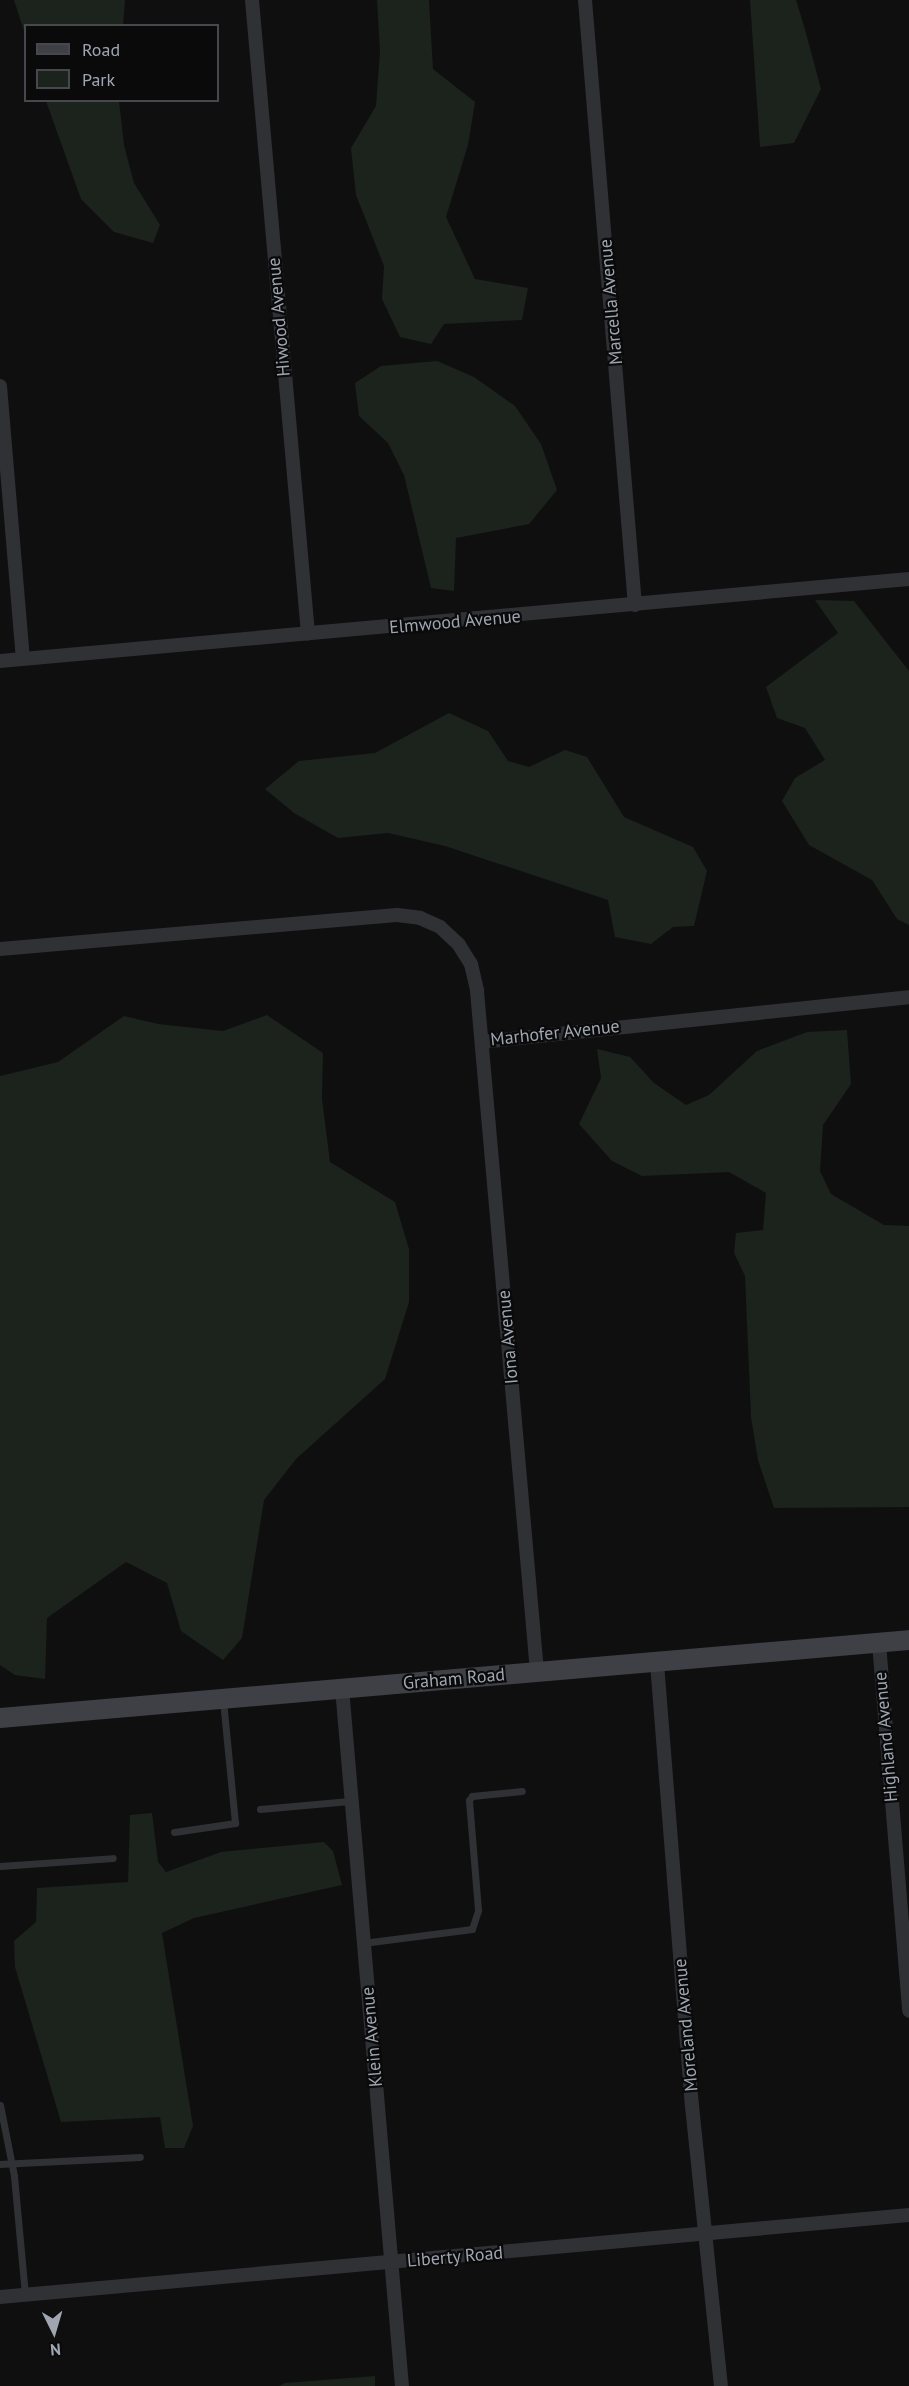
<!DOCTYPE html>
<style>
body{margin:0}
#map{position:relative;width:909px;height:2386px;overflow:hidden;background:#0f0f10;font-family:"PT Sans",sans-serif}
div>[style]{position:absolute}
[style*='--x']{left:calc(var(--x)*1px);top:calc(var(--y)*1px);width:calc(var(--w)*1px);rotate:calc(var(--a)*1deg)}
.green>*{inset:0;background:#1b231c}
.lane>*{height:7px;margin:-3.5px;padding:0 3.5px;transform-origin:3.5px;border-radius:3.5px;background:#303135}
.street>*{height:14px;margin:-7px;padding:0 7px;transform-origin:7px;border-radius:7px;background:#303135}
.secondary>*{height:20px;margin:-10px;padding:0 10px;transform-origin:10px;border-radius:10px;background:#3e4045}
span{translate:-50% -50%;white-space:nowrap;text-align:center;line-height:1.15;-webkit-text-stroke:4.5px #0a0a0b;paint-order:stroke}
.street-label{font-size:18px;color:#9fa6b2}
.legend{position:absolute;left:24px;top:24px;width:195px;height:78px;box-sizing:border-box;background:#0a0a0b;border:2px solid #46484e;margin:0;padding:8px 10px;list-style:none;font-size:18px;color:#9fa6b2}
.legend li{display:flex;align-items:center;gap:12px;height:30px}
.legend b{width:30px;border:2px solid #46484e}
.north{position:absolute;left:24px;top:2302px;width:60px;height:60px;-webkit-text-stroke:4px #0a0a0b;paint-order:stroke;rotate:175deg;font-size:16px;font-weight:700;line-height:24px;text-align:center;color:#9fa6b2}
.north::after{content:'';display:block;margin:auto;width:21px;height:27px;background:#9fa6b2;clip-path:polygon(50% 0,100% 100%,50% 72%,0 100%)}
</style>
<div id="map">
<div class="green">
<div style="clip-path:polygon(14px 0,125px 0,123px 25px,26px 26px,25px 34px)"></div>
<div style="clip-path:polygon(377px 0,429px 0,433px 69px,475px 102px,468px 145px,446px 217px,475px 279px,528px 288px,522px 320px,444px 324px,431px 344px,400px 337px,382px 299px,384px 266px,356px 195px,351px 148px,376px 106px,380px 51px)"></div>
<div style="clip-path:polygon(750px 0,796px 0,804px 26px,821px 89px,794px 143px,760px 147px)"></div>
<div style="clip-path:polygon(46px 101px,119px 101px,124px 145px,134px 183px,160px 225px,153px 243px,114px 232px,81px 199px)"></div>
<div style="clip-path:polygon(437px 361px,474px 377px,515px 406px,541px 444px,557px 490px,529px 524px,456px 538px,454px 591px,431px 588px,404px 475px,388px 443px,359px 416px,355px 383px,381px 366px)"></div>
<div style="clip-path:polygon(815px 600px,854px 601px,909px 671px,909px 925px,897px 919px,872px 880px,809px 845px,782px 801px,795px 778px,825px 760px,805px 728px,777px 718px,766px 687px,838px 633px)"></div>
<div style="clip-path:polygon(449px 713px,488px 731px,508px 761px,529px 767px,565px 750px,587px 757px,624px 817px,693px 847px,707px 871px,694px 926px,673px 927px,651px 944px,615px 937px,608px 900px,445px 846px,388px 833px,338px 838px,294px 813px,265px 789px,299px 761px,375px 753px)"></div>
<div style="clip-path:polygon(267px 1015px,323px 1053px,322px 1099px,330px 1162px,395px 1202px,409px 1249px,409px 1302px,385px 1379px,296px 1459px,264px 1500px,242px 1638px,223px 1660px,181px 1631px,167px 1583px,126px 1562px,47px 1618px,45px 1679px,15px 1675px,0 1665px,0 1076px,58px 1062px,124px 1016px,158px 1024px,223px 1031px)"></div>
<div style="clip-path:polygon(847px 1030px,851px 1084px,823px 1125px,820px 1171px,831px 1194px,884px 1225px,909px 1226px,909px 1507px,774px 1508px,758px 1460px,751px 1417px,745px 1276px,734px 1253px,736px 1233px,763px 1230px,766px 1193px,729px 1172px,642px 1176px,612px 1161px,579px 1124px,601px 1078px,597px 1049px,630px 1057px,654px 1083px,686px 1105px,709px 1095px,757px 1051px,807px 1032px)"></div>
<div style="clip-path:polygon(152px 1813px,158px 1862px,166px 1872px,221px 1852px,324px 1842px,333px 1851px,342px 1885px,194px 1918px,162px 1933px,193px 2126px,184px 2148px,165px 2148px,160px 2117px,61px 2122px,15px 1967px,14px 1941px,36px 1922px,37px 1888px,128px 1882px,130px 1815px)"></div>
<div style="clip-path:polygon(375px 2376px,375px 2386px,279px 2386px,285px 2383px)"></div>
</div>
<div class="lane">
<div style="--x:260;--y:1809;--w:90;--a:-5.1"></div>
<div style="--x:174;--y:1832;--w:62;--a:-8.4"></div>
<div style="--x:235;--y:1823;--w:124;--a:-95.6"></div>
<div style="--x:0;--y:1866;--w:113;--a:-4"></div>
<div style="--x:363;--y:1943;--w:110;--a:-7.3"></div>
<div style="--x:472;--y:1929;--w:20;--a:-72"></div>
<div style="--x:478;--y:1910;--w:110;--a:-94.7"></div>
<div style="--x:469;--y:1800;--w:5;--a:-53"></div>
<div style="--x:472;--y:1796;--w:50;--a:-5.7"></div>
<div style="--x:0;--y:2105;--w:72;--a:78.8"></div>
<div style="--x:14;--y:2176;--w:120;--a:84.7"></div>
<div style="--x:0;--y:2164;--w:140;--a:-2.9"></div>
</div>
<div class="street">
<div style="--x:252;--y:0;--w:636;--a:84.95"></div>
<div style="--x:585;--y:0;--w:607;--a:85.28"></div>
<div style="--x:0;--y:386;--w:273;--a:85.2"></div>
<div style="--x:0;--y:661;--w:913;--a:-5.15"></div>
<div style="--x:0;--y:949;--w:398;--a:-4.9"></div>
<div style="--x:397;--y:915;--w:23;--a:7"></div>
<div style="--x:420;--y:918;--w:22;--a:24"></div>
<div style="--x:440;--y:927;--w:26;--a:43"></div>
<div style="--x:459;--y:945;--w:22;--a:58"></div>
<div style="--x:471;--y:964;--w:28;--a:77"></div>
<div style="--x:477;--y:991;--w:684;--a:84.96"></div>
<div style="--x:482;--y:1042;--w:429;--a:-6"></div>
<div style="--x:879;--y:1643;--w:369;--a:85.3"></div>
<div style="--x:657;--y:1663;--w:444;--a:85.5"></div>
<div style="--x:692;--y:2106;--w:281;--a:84.1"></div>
<div style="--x:342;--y:1688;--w:701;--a:85.09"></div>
<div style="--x:0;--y:2297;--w:913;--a:-5.15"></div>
</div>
<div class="secondary">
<div style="--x:0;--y:1718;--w:912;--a:-4.9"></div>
</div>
<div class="street-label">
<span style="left:611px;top:302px;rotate:-95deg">Marcella Avenue</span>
<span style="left:279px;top:317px;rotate:-95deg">Hiwood Avenue</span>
<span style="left:455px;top:622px;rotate:-5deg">Elmwood Avenue</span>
<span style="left:555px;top:1033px;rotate:-6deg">Marhofer Avenue</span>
<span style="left:508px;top:1337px;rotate:-95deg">Iona Avenue</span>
<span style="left:454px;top:1679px;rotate:-5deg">Graham Road</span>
<span style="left:886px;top:1737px;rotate:-95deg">Highland Avenue</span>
<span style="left:686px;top:2025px;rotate:-95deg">Moreland Avenue</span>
<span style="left:372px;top:2037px;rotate:-95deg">Klein Avenue</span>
<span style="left:455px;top:2257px;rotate:-5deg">Liberty Road</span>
</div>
<ul class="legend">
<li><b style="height:8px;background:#3e4045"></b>Road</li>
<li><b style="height:16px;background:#1b231c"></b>Park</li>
</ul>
<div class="north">N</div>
</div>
